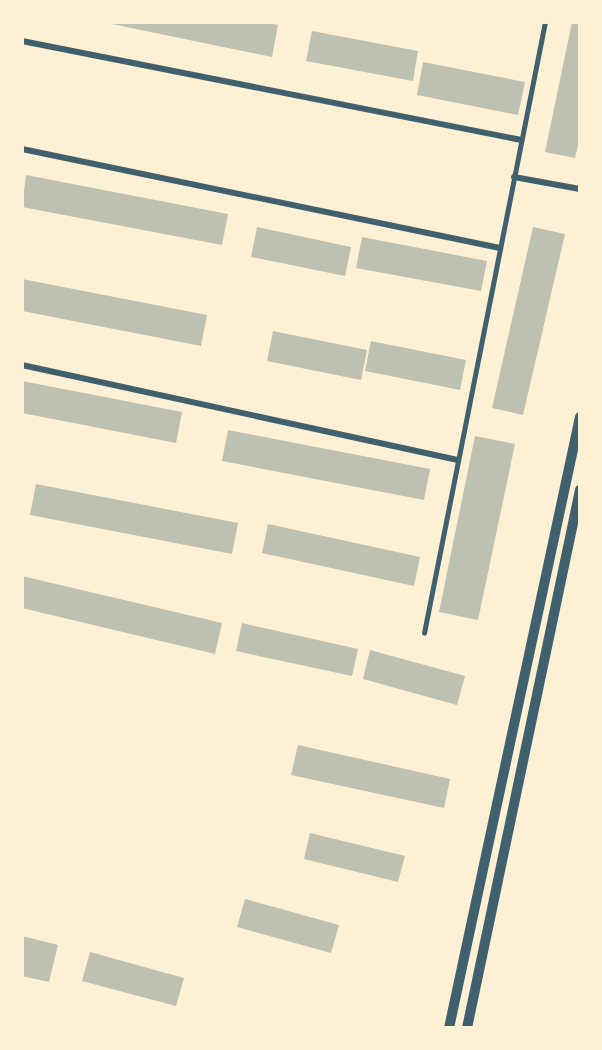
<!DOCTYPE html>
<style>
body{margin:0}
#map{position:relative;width:602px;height:1050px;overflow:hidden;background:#fdf0d5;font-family:"Public Sans",sans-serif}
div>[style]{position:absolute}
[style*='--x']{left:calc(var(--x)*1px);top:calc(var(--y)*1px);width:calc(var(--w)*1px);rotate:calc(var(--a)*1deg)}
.building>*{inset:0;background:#bec0b2}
.service>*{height:4.5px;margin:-2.25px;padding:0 2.25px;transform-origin:2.25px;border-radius:2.25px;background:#3f606c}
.minor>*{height:6px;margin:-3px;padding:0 3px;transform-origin:3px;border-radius:3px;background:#3f606c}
.tertiary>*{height:10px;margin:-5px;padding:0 5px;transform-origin:5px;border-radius:5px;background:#3f606c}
span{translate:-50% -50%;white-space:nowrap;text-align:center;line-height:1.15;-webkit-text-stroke:4.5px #fdf0d5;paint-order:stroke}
.frame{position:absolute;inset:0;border:24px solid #fdf0d5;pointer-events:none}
</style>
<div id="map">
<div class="building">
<div style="clip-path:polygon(102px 22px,266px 22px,278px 25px,272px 57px)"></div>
<div style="clip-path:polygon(572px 22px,580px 22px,580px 137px,575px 158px,545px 152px)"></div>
<div style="clip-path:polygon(312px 31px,418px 51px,413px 81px,306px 61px)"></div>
<div style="clip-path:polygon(423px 62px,525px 82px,518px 115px,417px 95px)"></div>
<div style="clip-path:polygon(26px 175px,228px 214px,222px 245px,22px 207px)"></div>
<div style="clip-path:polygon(257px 227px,351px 247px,345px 276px,251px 257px)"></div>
<div style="clip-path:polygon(533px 227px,565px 234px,523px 415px,492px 408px)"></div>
<div style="clip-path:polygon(362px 237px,487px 261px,481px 291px,356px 268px)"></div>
<div style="clip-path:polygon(22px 279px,207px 315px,201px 346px,22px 311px)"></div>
<div style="clip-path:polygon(273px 331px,367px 350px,361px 380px,267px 361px)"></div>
<div style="clip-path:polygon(371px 341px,466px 360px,460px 390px,365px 371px)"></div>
<div style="clip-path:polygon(22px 381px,182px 412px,176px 443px,22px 413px)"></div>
<div style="clip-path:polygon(228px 430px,430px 469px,424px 500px,222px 461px)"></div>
<div style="clip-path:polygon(475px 436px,515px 444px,478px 620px,439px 612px)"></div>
<div style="clip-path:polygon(36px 484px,238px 523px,232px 554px,30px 515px)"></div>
<div style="clip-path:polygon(268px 524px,420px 557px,414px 586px,262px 553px)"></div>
<div style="clip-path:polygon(22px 576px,222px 623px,215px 654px,22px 608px)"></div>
<div style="clip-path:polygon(242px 623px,358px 649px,352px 676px,236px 651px)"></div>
<div style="clip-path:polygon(370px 650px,465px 676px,457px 705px,363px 679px)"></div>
<div style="clip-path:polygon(298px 745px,450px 779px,444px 808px,291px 775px)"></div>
<div style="clip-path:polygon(310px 833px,405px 856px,398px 882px,304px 859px)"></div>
<div style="clip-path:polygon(245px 899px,339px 925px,331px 953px,237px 927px)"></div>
<div style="clip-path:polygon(22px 936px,58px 945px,49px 982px,22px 976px)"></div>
<div style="clip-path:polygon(90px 952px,184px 978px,176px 1006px,82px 981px)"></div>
</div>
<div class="service">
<div style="--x:424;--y:633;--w:623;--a:-78.8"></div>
</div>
<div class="minor">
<div style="--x:22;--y:41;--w:509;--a:11.22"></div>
<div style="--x:22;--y:149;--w:488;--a:11.7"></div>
<div style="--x:514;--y:177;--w:67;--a:10.3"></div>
<div style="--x:22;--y:365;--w:446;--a:12.3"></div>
</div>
<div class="tertiary">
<div style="--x:449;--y:1028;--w:625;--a:-77.9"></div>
<div style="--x:467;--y:1028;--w:550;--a:-78.14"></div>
</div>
<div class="frame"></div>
</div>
